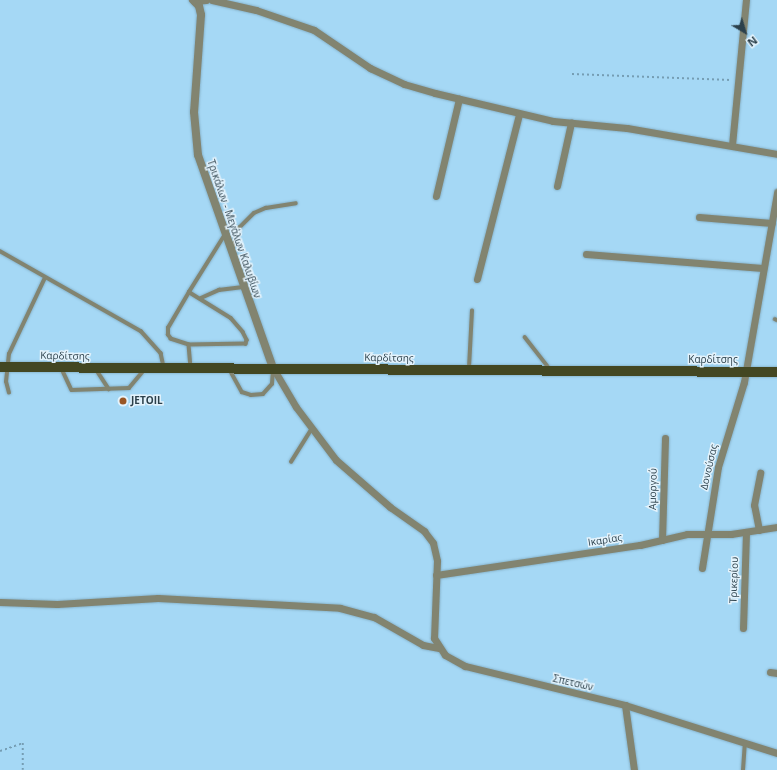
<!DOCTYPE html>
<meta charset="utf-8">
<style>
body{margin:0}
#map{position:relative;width:777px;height:770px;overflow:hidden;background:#a5d8f5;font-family:"Open Sans",sans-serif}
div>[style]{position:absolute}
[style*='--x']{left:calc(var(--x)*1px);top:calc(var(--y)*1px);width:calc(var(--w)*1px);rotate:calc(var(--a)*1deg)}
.path>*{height:1.5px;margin-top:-0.75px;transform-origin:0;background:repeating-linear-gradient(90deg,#759db3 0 2px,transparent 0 5px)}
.roads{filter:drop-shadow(0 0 1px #88b4cc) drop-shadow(0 0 1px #88b4cc)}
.service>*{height:3.5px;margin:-1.75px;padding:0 1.75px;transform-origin:1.75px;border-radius:1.75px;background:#828470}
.minor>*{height:7px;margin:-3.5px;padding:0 3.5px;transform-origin:3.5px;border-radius:3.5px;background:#828470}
.tertiary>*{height:8px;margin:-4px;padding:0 4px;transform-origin:4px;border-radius:4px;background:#828470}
.primary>*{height:10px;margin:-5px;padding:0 5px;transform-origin:5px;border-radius:5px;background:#434722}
.dots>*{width:11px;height:11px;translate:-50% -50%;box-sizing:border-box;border:2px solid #e4f3fc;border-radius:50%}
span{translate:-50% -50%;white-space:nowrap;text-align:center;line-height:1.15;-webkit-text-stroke:3px #e4f3fc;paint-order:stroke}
.street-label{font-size:10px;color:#2b404b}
.poi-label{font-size:10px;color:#2b404b;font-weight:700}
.left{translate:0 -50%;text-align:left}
.north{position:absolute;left:725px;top:12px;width:40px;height:40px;-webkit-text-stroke:3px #e4f3fc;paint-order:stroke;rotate:142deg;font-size:11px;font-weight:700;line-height:16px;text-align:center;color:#2b404b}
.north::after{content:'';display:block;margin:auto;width:14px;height:18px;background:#2b404b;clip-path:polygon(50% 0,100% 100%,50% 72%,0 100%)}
</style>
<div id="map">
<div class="path">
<div style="--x:572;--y:74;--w:159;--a:2.2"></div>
<div style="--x:0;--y:751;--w:24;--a:-19"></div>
<div style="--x:23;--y:743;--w:27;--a:90"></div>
</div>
<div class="roads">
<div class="service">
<div style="--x:233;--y:247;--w:20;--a:-72"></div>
<div style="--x:239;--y:228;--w:21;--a:-45"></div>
<div style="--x:254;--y:213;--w:13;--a:-23"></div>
<div style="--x:266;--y:208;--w:30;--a:-9"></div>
<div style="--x:0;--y:251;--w:162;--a:29.6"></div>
<div style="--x:141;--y:331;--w:30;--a:48"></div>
<div style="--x:161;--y:353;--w:14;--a:78"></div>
<div style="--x:189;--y:292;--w:49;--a:31.8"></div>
<div style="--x:231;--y:318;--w:18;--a:49"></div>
<div style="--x:243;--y:332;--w:9;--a:63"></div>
<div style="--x:247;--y:340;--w:4;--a:104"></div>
<div style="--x:246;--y:344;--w:57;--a:179"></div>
<div style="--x:189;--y:345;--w:19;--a:-162"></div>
<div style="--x:171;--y:339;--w:5;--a:-127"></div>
<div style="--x:168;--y:335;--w:7;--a:-90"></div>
<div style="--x:168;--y:328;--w:42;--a:-59.7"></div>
<div style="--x:189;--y:292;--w:66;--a:-58"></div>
<div style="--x:201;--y:298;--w:20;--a:-24"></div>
<div style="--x:219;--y:290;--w:24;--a:-7"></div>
<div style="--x:775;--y:319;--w:2;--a:27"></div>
<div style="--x:525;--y:337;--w:41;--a:52"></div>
<div style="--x:189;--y:345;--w:23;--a:85"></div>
<div style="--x:469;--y:368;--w:57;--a:-87"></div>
<div style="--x:62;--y:369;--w:23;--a:65"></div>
<div style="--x:72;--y:390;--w:57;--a:-2"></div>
<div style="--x:129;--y:388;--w:23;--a:-50"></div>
<div style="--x:96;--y:369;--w:24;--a:57"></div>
<div style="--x:230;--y:370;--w:25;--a:61"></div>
<div style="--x:242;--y:392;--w:9;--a:18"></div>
<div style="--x:251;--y:395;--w:12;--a:-5"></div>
<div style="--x:263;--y:394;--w:13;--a:-48"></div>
<div style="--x:272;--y:384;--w:13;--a:-86"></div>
<div style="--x:9;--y:393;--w:11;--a:-105"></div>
<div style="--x:6;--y:382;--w:28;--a:-84"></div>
<div style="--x:9;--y:354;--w:84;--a:-64.7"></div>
<div style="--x:291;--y:462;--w:39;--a:-58"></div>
<div style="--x:743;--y:770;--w:27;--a:-86"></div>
</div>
<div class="minor">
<div style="--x:212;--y:0;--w:45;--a:12.8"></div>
<div style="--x:256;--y:10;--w:61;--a:19"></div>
<div style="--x:314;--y:30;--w:68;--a:34.2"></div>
<div style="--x:370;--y:68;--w:38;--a:25"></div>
<div style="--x:404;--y:84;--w:32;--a:16"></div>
<div style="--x:435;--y:93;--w:121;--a:13.3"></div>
<div style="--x:553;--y:121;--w:74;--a:5.4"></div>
<div style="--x:627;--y:128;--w:152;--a:9.8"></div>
<div style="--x:194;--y:1;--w:12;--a:-5"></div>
<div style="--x:732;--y:145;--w:146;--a:-84.5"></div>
<div style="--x:557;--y:186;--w:65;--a:-77.5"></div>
<div style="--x:436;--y:196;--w:100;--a:-76.7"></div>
<div style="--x:699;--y:217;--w:73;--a:4.7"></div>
<div style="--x:586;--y:254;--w:177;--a:4.5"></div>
<div style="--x:477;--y:279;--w:170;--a:-75.7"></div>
<div style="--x:273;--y:368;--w:45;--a:59.5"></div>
<div style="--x:296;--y:407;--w:66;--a:53"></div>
<div style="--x:336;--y:460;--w:72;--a:41"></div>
<div style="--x:390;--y:507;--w:42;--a:35.2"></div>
<div style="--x:424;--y:531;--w:15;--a:53"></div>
<div style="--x:433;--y:543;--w:18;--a:77"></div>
<div style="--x:437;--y:561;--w:77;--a:92.2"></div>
<div style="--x:434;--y:638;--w:20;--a:57"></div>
<div style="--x:445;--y:655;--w:23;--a:29"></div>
<div style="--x:465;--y:666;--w:165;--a:13.7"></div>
<div style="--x:625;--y:705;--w:159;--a:17.5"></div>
<div style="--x:759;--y:530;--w:25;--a:-101"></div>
<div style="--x:754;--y:505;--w:33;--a:-79"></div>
<div style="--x:662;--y:540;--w:102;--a:-88.3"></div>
<div style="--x:702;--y:568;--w:102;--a:-81"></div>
<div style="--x:718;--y:467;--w:89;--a:-73"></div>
<div style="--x:744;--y:382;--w:193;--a:-80.1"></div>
<div style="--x:436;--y:575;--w:206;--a:-8.4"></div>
<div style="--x:640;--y:545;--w:48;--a:-13.2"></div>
<div style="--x:687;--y:534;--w:44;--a:0"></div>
<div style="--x:731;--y:534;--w:47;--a:-8.7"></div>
<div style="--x:0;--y:602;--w:57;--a:2"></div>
<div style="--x:57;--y:604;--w:101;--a:-3.4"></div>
<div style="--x:158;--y:598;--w:182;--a:3.1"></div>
<div style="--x:340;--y:608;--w:35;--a:15"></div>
<div style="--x:374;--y:617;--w:56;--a:29.7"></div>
<div style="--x:423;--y:645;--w:15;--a:11"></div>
<div style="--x:743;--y:628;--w:95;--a:-88.2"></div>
<div style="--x:770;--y:672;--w:7;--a:8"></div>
<div style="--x:625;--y:705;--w:66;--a:82.1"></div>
</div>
<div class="tertiary">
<div style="--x:193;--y:0;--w:8;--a:45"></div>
<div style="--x:199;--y:6;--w:9;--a:77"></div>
<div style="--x:201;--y:15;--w:97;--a:94.1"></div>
<div style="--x:194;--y:112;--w:43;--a:84.7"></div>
<div style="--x:198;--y:155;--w:226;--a:70.6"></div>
</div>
<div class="primary">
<div style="--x:0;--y:367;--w:777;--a:0.37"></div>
</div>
</div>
<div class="dots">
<div style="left:123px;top:401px;background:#995625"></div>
</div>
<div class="street-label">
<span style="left:234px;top:229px;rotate:71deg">Τρικάλων - Μεγάλων Καλυβίων</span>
<span style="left:65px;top:356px;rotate:1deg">Καρδίτσης</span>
<span style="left:389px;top:358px;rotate:1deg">Καρδίτσης</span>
<span style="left:713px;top:360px">Καρδίτσης</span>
<span style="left:709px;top:467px;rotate:-77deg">Δονούσας</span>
<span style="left:653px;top:489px;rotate:-89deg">Αμοργού</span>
<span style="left:605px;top:540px;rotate:-9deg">Ικαρίας</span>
<span style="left:734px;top:580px;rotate:-88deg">Τρικερίου</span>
<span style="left:573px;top:683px;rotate:13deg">Σπετσών</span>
</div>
<div class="poi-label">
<span class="left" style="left:131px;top:401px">JETOIL</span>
</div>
<div class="north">N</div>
</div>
